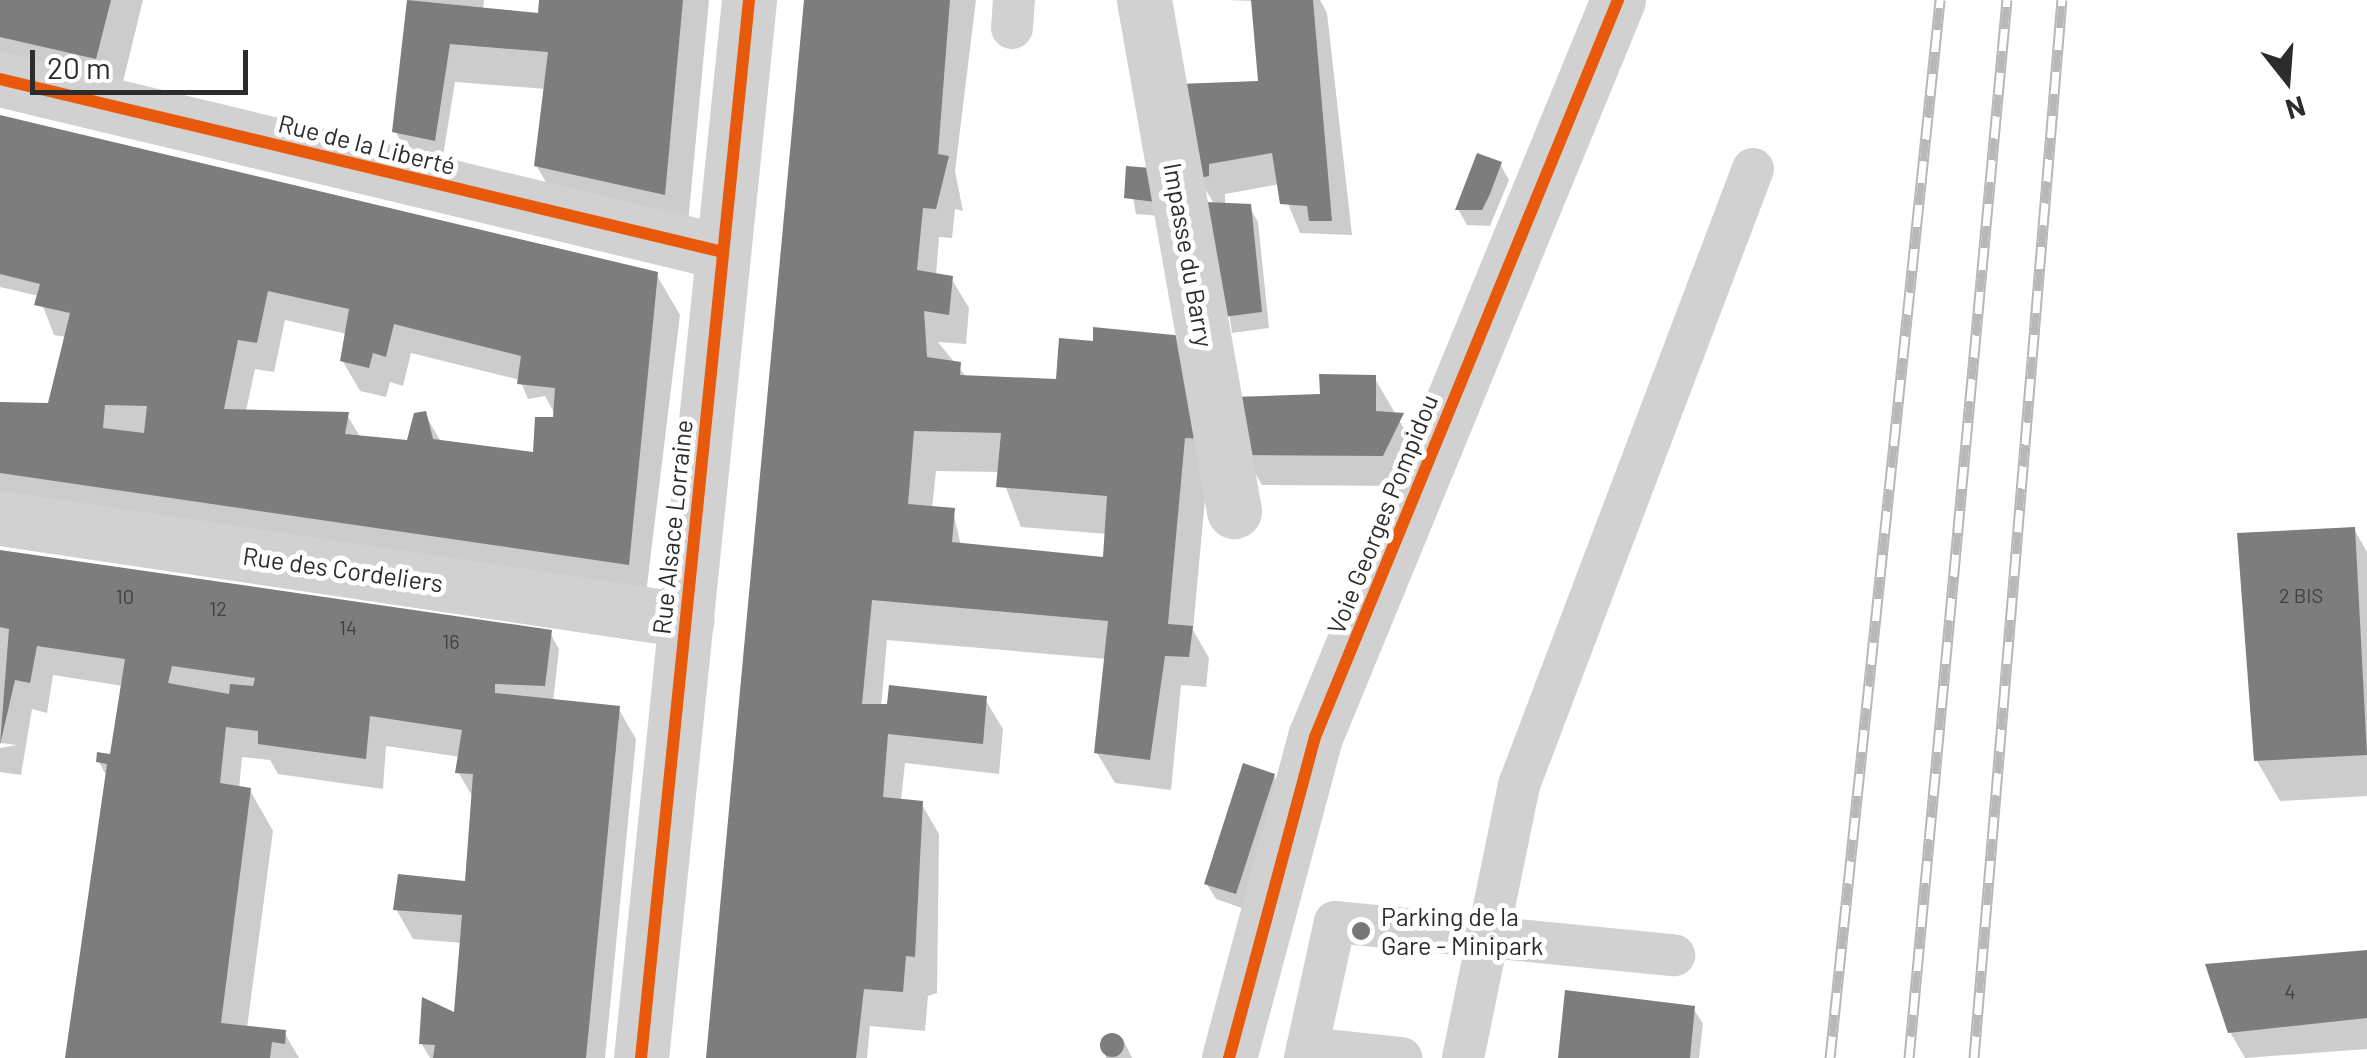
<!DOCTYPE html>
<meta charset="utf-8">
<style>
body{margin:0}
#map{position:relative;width:2367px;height:1058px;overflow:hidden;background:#fff;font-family:Barlow,sans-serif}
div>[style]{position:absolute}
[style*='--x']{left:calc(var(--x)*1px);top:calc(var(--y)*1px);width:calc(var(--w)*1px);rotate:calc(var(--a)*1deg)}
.shadow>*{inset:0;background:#0003}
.building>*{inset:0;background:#7d7d7d}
.round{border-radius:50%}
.service>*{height:42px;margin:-21px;padding:0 21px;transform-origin:21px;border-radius:21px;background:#d1d1d1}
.minor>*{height:55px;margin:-27.5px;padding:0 27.5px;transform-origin:27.5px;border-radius:27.5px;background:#d1d1d1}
.rail>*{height:11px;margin-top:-5.5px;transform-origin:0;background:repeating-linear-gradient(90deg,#fff 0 22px,#b8b8b8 0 44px);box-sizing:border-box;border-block:2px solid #b8b8b8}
.cycleway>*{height:12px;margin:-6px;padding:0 6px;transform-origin:6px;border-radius:6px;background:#e8590c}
.dots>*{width:28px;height:28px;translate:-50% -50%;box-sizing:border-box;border:5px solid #fff;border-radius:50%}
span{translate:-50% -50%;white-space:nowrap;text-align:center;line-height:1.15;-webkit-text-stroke:10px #fff;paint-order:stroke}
.number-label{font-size:20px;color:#404040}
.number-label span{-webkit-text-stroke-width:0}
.street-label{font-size:25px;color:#2c2c2c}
.poi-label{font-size:25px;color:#2c2c2c}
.left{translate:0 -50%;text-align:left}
.north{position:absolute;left:2237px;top:30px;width:100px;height:100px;-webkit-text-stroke:8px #fff;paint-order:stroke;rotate:163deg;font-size:28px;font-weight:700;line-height:40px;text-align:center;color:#2c2c2c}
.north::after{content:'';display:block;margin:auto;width:35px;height:45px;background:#2c2c2c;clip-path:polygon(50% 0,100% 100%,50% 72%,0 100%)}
.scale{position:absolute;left:30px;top:50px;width:218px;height:45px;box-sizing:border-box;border:5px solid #2c2c2c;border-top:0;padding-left:12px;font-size:30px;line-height:35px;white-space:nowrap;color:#2c2c2c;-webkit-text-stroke:8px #fff;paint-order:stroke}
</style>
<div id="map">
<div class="shadow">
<div style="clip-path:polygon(0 0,143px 0,119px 98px,0 69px)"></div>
<div style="clip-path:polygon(409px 0,484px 0,483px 10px,541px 16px,542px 0,709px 0,687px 234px,560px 206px,536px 165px,546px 89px,455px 82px,443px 156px,404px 147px,395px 131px)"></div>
<div style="clip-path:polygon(evenodd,807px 0,976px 0,955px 171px,963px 211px,955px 209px,952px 238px,939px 237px,936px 276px,951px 278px,969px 308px,966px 344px,938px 342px,967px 378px,1058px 381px,1095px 344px,1158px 335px,1207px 477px,1193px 630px,1209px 658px,1206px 687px,1181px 685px,1171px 790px,1115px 783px,1097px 753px,1107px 659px,887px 640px,881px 707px,985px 699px,1003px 729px,999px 774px,905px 763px,901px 801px,921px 803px,939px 834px,937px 993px,928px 996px,925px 1031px,870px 1026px,867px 1058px,708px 1058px,807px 0,936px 471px,1000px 472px,1021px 527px,1107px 534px,1105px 560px,961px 546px,953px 511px,932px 509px,936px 471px)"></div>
<div style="clip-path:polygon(1226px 0,1320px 0,1327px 13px,1352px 235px,1300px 233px,1280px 184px,1225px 194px,1225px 205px,1249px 206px,1258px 222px,1269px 328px,1232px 333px,1214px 204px,1199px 178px,1261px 84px,1253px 1px)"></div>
<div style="clip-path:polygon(evenodd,0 120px,656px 274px,680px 315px,646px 594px,0 500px,0 404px,50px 405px,67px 337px,54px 335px,39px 296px,0 287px,0 120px,285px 320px,347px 334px,342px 360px,360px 391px,386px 397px,390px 382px,403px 386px,411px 353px,520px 380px,528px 399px,545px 396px,558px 420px,535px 455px,441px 442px,425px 414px,409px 443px,361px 438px,347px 415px,246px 411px,255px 369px,274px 372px,285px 320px)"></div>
<div style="clip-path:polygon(1500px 164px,1509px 180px,1490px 226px,1467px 225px,1458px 209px)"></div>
<div style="clip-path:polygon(1128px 169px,1175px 217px,1136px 214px)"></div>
<div style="clip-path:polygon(1374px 377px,1417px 451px,1400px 486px,1262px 485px,1244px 454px,1322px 397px)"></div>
<div style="clip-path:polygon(2354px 529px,2367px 552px,2367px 796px,2280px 801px,2257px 761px)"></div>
<div style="clip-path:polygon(0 553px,550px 633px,559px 649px,553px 702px,618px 708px,636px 739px,605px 1058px,430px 1058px,421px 1043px,424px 1000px,456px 1014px,462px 943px,413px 939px,396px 909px,467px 884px,474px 799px,458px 772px,461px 757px,386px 746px,383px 789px,278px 774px,270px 760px,242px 757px,239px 789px,250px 790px,273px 831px,247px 1028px,284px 1032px,299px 1058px,69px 1058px,107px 777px,99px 762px,112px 757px,123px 686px,53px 675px,47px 713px,32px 709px,21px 775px,0 772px,0 748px,17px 745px,0 743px)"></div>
<div style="clip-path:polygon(1274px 776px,1283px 792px,1245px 909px,1216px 899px,1206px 883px)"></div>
<div style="clip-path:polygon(2367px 952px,2367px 1049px,2245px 1058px,2230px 1032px)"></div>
<div style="clip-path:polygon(1693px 1008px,1703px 1024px,1699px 1058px,1560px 1058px)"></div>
<div style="clip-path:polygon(1103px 1037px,1123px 1039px,1132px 1058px,1106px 1058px)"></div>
</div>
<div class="building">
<div style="clip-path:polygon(0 0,111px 0,96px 59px,0 37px)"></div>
<div style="clip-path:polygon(407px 0,538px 13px,539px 0,683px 0,665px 195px,534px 166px,548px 52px,450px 44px,435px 141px,392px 132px)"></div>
<div style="clip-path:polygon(evenodd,804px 0,950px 0,938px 154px,949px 156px,936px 209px,923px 208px,917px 270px,953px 276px,949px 315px,924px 311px,927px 357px,961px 362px,960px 375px,1056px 379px,1059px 338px,1093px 341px,1093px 327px,1184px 336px,1206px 439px,1185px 438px,1168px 624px,1193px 626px,1189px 657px,1165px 656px,1150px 760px,1094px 753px,1108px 621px,872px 600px,862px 704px,887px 704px,889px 685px,987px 696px,983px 744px,888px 734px,883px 797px,923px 801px,915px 957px,906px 956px,903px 992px,864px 989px,856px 1058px,706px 1058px,804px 0,914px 431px,1001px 433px,996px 487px,1107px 496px,1103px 557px,952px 542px,955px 508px,908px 504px,914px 431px)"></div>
<div style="clip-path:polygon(1251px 0,1313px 0,1332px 221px,1309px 221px,1307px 206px,1280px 204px,1272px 153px,1209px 164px,1209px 176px,1196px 179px,1178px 84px,1258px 81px)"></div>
<div style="clip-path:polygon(evenodd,0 115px,658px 272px,629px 565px,0 473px,0 402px,48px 403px,70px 313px,34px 305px,40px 284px,0 274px,0 115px,268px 291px,349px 309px,340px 361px,369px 368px,373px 353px,386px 357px,394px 324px,521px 356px,517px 384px,555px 388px,553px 417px,535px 417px,533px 452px,433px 439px,426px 411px,414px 413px,407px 440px,345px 434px,349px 412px,224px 409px,238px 340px,257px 343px,268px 291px,0 115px,105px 405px,147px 406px,144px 433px,103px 428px,105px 405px)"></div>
<div style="clip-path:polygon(1477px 153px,1502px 162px,1490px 194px,1482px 210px,1455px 210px)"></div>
<div style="clip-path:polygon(1126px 166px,1164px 169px,1163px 203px,1124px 198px)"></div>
<div style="clip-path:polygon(1205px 202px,1251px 204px,1262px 312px,1223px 317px)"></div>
<div style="clip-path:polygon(1319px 374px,1376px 375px,1376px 411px,1404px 413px,1383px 456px,1242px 455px,1232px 397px,1320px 394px)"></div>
<div style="clip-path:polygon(2355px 527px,2367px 755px,2254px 761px,2237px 533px)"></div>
<div style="clip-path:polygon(evenodd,0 550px,552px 630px,545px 686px,495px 684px,495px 693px,620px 706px,586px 1058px,433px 1058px,435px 1045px,419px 1044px,422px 997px,454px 1012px,462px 915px,393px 910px,398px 874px,465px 881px,473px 774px,455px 773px,462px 730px,370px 716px,366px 759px,258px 744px,258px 731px,226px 727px,220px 783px,251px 788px,221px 1023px,286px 1030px,285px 1044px,272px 1042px,270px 1058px,65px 1058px,107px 764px,96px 762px,97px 752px,110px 754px,125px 659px,37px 646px,30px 683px,15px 680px,0 745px,9px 629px,0 627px,0 550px,172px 666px,255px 678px,253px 686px,230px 684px,229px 694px,168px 683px,172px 666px)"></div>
<div style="clip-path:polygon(1243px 763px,1275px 774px,1236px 894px,1204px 884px)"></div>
<div style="clip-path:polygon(2367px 950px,2367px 1018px,2228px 1033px,2205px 964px)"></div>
<div style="clip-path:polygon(1565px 990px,1695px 1006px,1690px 1058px,1558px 1058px)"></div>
<div class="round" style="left:1100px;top:1033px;width:24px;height:24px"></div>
</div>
<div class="service">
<div style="--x:1012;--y:28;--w:28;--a:-86"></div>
<div style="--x:1307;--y:1048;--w:95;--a:6.1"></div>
<div style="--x:1305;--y:1058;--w:139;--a:-77.6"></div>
<div style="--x:1335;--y:922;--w:341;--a:5.6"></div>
<div style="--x:1463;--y:1058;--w:279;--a:-78.4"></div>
<div style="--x:1519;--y:785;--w:659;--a:-69.2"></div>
</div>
<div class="minor">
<div style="--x:1144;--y:0;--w:519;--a:80.01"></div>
<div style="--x:0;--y:79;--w:743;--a:13.46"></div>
<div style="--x:0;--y:518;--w:694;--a:8.46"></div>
<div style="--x:641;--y:1058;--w:1063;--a:-84.17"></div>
<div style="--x:1229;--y:1058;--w:332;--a:-75"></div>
<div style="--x:1315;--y:737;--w:797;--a:-67.65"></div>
</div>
<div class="rail">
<div style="--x:1830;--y:1058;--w:1064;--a:-84.06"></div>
<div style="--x:1909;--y:1058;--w:1063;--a:-84.71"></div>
<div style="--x:1974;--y:1058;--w:1062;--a:-85.25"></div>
</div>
<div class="cycleway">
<div style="--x:0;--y:79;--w:743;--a:13.46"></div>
<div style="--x:641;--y:1058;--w:1063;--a:-84.17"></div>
<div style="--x:1229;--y:1058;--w:332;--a:-75"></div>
<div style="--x:1315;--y:737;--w:797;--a:-67.65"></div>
</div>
<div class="dots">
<div style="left:1361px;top:931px;background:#767676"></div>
</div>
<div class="number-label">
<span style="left:2301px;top:595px">2 BIS</span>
<span style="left:125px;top:596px">10</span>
<span style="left:218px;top:608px">12</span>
<span style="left:348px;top:627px">14</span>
<span style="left:451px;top:641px">16</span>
<span style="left:2290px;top:991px">4</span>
</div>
<div class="street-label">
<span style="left:367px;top:144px;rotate:14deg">Rue de la Liberté</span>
<span style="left:1189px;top:255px;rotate:80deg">Impasse du Barry</span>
<span style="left:1382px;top:514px;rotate:-68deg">Voie Georges Pompidou</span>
<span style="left:672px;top:527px;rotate:-84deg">Rue Alsace Lorraine</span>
<span style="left:343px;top:569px;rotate:8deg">Rue des Cordeliers</span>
</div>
<div class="poi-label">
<span class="left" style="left:1381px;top:931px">Parking de la<br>Gare - Minipark</span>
</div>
<div class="north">N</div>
<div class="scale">20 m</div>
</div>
